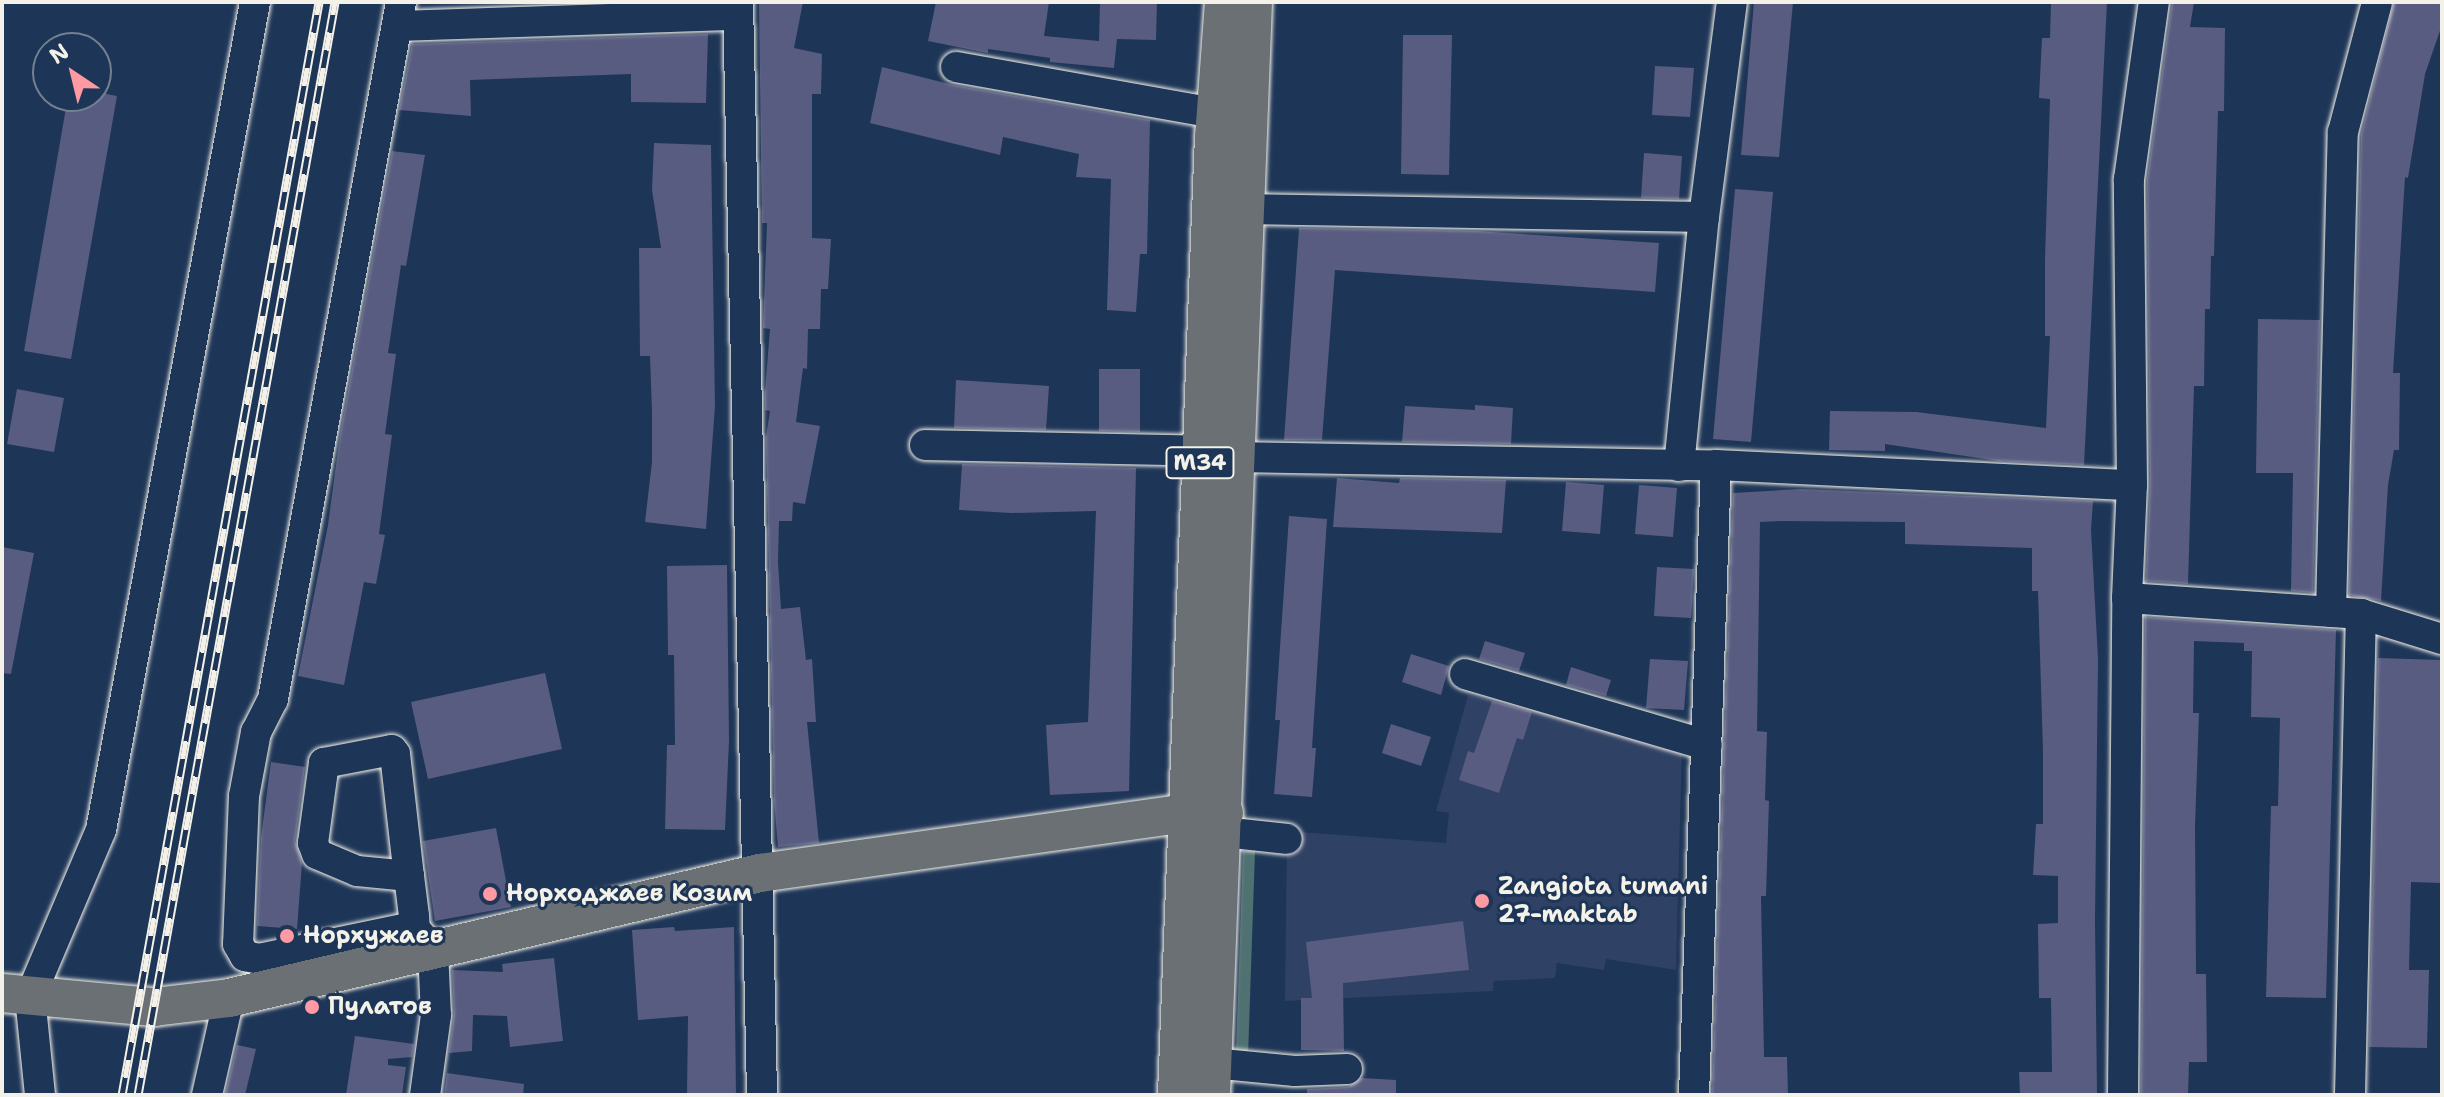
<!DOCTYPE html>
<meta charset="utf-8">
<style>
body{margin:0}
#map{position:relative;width:2444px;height:1097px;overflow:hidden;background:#1d3557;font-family:"Shantell Sans",sans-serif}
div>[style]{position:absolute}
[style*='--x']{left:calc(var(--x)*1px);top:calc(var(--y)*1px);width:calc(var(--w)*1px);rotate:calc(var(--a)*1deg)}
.built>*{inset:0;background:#2f4164}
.green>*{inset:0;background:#4f7171}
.building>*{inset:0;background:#585c81}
.roads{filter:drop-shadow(0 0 2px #f4f1e8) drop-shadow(0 0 2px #f4f1e8)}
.minor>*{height:30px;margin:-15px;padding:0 15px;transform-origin:15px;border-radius:15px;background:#1d3557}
.major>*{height:38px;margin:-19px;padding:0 19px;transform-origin:19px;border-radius:19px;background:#6a7074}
.rail>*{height:9px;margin-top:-4.5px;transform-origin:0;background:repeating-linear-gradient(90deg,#1d3557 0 18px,#f4f1e8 0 36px);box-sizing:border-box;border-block:2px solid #f4f1e8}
.dots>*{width:22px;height:22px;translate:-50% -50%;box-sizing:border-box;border:4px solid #1d3557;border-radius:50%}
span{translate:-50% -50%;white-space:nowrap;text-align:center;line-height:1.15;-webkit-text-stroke:6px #1d3557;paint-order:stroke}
.shield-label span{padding:2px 6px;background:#1d3557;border:2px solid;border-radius:6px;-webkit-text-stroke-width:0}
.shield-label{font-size:22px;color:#f4f1e8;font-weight:700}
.poi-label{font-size:24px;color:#f4f1e8;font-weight:700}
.left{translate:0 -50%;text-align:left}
.frame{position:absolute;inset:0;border:4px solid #f4f1e8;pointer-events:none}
.north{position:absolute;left:32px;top:32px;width:80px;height:80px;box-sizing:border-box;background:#1d3557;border:2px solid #738091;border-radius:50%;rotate:325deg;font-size:22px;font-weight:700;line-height:32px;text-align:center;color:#f4f1e8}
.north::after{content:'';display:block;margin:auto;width:28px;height:36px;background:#ff9aa2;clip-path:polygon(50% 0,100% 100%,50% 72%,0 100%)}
</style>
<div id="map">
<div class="built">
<div style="clip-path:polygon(1468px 695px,1682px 746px,1676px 970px,1606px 959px,1604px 970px,1557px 963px,1555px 978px,1494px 981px,1493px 991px,1285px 1001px,1287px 831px,1446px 843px,1449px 813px,1436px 811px)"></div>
</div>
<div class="green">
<div style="clip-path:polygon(1243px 851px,1255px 851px,1248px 1057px,1236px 1054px)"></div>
</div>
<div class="building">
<div style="clip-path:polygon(759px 2px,803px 2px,794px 48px,822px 54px,821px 94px,812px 94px,812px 238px,831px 239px,828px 289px,821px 289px,820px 329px,808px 329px,807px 369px,803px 368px,796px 422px,820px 426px,805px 504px,793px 502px,792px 521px,779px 521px,778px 562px,781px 609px,800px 607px,806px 660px,812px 659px,816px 722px,807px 722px,819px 843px,778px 847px,774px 800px,766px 437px,770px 411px,765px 410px,765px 392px,770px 329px,763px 328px,767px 223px,762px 223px)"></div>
<div style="clip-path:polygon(936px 2px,1049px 2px,1044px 36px,1099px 41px,1100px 2px,1157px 2px,1156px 40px,1117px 39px,1114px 68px,1050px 62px,1050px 58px,988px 49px,988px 53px,928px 41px)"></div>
<div style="clip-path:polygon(1754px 2px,1793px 2px,1779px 157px,1741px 155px)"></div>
<div style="clip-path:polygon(2051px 2px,2107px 2px,2084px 465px,1999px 461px,1885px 444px,1885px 451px,1829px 450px,1830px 411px,1916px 412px,2046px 428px,2050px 336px,2045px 336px,2045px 260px,2050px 99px,2039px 98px,2042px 38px,2050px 38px)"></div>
<div style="clip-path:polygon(2172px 2px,2194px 2px,2190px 27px,2225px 28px,2224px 111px,2218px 111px,2214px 256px,2211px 256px,2210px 309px,2205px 309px,2204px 386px,2194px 386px,2188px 584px,2146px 581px,2150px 485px,2147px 180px)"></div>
<div style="clip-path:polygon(2394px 2px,2442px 2px,2442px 25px,2425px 74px,2408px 178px,2405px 177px,2393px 373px,2400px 373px,2399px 450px,2394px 450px,2388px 485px,2381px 601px,2349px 595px,2361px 135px)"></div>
<div style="clip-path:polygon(708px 34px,706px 103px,631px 102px,631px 74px,470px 80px,471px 116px,399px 110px,412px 44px)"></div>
<div style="clip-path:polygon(1403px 35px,1452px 35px,1449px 175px,1401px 174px)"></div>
<div style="clip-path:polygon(1655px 66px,1694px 68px,1690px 117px,1652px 115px)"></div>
<div style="clip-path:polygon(882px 67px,953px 85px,1150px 120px,1147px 254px,1140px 254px,1136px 312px,1107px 310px,1111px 179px,1076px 177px,1079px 154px,1003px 137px,1000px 155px,870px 123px)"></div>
<div style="clip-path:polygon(96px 92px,117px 96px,71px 359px,24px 351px,68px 96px,96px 96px)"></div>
<div style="clip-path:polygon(654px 143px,711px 145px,715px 406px,706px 529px,645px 522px,652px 462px,652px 412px,650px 356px,640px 356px,639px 248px,661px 248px,652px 190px)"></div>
<div style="clip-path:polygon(392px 151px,425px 155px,406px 266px,401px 265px,388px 353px,396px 354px,385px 434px,392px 435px,379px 534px,385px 535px,376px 584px,364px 582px,344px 685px,298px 676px,328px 525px,340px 435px)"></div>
<div style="clip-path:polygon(1644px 153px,1682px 156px,1679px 199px,1641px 198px)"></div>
<div style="clip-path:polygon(1735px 189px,1773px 192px,1751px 442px,1713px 439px)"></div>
<div style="clip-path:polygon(1299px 228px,1476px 231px,1659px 243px,1655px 292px,1335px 270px,1322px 440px,1284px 440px)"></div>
<div style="clip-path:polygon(2258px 319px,2320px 320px,2313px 593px,2291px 591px,2293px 473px,2256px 473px)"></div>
<div style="clip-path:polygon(1099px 369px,1140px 369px,1140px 432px,1099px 431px)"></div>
<div style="clip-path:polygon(956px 380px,1049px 386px,1046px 430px,954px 428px)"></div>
<div style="clip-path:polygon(17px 389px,64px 398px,54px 452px,7px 444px)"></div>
<div style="clip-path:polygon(1475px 405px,1513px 408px,1511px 444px,1402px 442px,1405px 406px,1475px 410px)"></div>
<div style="clip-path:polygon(962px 464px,1136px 468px,1129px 791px,1050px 795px,1046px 725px,1088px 722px,1096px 511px,1012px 513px,959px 510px)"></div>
<div style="clip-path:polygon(1337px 478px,1399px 483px,1400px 478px,1506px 480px,1502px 533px,1333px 527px)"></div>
<div style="clip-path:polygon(1566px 482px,1604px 485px,1600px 534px,1562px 531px)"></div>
<div style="clip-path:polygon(1639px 485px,1677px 488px,1673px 537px,1635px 534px)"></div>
<div style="clip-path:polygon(1801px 489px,2093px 501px,2091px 530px,2098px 659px,2095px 920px,2097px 1095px,2020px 1095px,2019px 1072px,2052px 1072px,2051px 998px,2039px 998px,2038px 924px,2058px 923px,2058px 876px,2033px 875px,2036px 824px,2043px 824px,2043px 751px,2038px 591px,2032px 591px,2032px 548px,1905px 544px,1905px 522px,1782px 521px,1760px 522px,1757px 731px,1767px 732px,1765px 800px,1769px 801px,1766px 896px,1761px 896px,1764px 1057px,1787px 1057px,1788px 1095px,1712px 1095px,1733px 493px)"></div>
<div style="clip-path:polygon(1289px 516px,1327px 519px,1312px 748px,1316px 748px,1312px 797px,1274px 794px,1280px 720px,1275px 720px)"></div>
<div style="clip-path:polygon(2px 547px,34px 553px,11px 674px,2px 673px)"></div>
<div style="clip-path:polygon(727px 565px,729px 741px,725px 830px,665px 829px,667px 745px,675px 745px,674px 655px,668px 655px,667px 566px)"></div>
<div style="clip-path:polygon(1657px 567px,1694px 569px,1691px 618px,1654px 616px)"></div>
<div style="clip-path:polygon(2145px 617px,2336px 630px,2326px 998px,2266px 997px,2271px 806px,2278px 806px,2280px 718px,2251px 717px,2252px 651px,2244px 651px,2244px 643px,2194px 641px,2193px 713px,2199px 713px,2195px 826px,2196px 974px,2206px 974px,2207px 1062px,2189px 1062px,2188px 1095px,2141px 1095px)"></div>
<div style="clip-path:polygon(1485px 641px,1525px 653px,1519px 671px,1479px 659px)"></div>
<div style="clip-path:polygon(1411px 654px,1449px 666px,1441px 695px,1402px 682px)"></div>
<div style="clip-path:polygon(2378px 658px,2442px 660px,2442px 883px,2411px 882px,2409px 970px,2429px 970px,2427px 1048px,2369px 1047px)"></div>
<div style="clip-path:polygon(1650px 659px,1688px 661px,1684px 710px,1646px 708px)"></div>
<div style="clip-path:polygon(1571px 667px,1611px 680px,1606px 696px,1566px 685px)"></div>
<div style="clip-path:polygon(545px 673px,562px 749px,428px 779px,411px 702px)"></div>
<div style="clip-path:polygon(1492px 701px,1532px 712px,1523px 740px,1517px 738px,1499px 793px,1459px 780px,1468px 751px,1474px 753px)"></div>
<div style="clip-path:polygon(1391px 724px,1431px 737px,1421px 766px,1382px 753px)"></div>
<div style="clip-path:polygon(271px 762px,305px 767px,295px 841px,302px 863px,297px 929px,257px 926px,261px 838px)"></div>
<div style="clip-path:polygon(496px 828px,511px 907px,435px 921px,423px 841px)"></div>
<div style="clip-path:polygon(1463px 921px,1469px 970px,1343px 983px,1344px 1051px,1301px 1050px,1301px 998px,1312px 998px,1306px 942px)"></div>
<div style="clip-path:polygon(674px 927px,675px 931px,734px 927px,736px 1095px,687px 1095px,688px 1016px,638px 1020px,632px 930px)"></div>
<div style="clip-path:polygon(554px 958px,563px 1041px,510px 1047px,507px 1016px,473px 1015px,472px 1051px,449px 1053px,454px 1014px,452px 970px,503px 972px,502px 964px)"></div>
<div style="clip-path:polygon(355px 1036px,414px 1044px,412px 1057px,388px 1059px,388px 1065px,406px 1067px,402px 1095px,346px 1095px)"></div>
<div style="clip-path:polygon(237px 1045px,256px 1049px,245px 1095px,225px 1095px)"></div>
<div style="clip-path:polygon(447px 1073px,524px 1084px,523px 1095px,444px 1095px)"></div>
<div style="clip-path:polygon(1362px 1078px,1396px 1080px,1396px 1095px,1307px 1095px,1307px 1089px,1348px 1087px)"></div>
</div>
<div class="roads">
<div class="minor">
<div style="--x:401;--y:2;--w:709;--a:100.41"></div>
<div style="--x:273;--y:699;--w:37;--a:117"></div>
<div style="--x:256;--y:732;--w:65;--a:100.6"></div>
<div style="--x:244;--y:796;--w:148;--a:92.3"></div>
<div style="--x:238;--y:944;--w:14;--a:60"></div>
<div style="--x:245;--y:956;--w:14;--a:12"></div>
<div style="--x:259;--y:959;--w:151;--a:-11.8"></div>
<div style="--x:407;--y:928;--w:8;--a:7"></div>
<div style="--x:415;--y:929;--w:28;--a:49"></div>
<div style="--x:433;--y:950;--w:65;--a:87.4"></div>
<div style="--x:436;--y:1015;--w:81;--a:97.8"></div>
<div style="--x:738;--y:2;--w:1093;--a:88.74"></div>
<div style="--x:398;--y:26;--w:340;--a:-1.9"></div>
<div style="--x:956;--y:67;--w:263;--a:10.1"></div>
<div style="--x:1243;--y:209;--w:461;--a:1"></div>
<div style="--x:925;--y:445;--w:276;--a:1.2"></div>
<div style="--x:1234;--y:457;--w:482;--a:1"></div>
<div style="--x:1716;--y:465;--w:416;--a:2.8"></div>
<div style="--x:1679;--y:466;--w:250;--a:-84.3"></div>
<div style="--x:1704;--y:217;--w:217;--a:-82.6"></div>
<div style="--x:2127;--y:598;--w:235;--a:3.9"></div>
<div style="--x:2361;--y:614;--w:85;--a:17.2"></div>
<div style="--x:2331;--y:612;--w:480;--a:-88.6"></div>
<div style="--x:2343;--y:132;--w:134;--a:-75.3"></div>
<div style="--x:1465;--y:674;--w:252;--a:16.4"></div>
<div style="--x:1223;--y:832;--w:64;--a:6.2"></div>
<div style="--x:409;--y:876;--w:52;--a:-174.5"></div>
<div style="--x:357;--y:871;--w:43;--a:-157"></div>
<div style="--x:317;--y:854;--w:12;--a:-110"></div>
<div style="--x:313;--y:843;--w:81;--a:-82.2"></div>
<div style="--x:324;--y:763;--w:69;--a:-10.8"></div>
<div style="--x:392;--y:750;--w:5;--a:53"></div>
<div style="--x:395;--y:754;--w:123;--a:83.5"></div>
<div style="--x:409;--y:876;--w:40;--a:82.9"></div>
<div style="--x:414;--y:916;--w:13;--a:86"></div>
<div style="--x:1212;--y:1063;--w:83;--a:5.5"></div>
<div style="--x:1295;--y:1071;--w:52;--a:-2.2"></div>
<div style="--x:40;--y:1095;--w:99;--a:-95.8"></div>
<div style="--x:30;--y:997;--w:181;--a:-67"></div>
<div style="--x:101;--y:830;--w:842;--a:-79.46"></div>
<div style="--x:207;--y:1095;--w:99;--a:-77.2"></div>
<div style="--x:1694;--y:1095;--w:630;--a:-88"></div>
<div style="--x:2123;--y:1095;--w:497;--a:-89.5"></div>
<div style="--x:2127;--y:598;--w:113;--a:-87.5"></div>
<div style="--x:2132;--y:485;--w:306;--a:-90.6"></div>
<div style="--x:2129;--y:179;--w:179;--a:-82"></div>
<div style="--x:2350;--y:1095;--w:481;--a:-88.7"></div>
</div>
<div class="major">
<div style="--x:2;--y:993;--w:153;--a:5.3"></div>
<div style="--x:154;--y:1007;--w:76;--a:-6.8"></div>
<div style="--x:229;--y:998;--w:546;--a:-13.25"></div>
<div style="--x:760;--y:873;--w:433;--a:-8"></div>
<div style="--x:1189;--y:813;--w:35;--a:0"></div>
<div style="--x:1177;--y:1095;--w:958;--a:-87.79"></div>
<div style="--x:1214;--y:138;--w:136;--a:-85.8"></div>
<div style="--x:1211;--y:1095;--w:1094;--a:-87.8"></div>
</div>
</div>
<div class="rail">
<div style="--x:122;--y:1095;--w:1111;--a:-79.78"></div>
<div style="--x:138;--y:1095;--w:1111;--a:-79.78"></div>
</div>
<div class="dots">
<div style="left:490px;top:894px;background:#ff9aa2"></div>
<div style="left:1482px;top:901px;background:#ff9aa2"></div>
<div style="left:287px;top:936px;background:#ff9aa2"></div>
<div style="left:312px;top:1007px;background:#ff9aa2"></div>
</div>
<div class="shield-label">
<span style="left:1200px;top:463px">M34</span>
</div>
<div class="poi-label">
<span class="left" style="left:1498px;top:901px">Zangiota tumani<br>27-maktab</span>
<span class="left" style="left:506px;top:894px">Норходжаев Козим</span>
<span class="left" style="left:303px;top:936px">Норхужаев</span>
<span class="left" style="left:328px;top:1007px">Пулатов</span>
</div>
<div class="frame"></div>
<div class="north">N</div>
</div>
